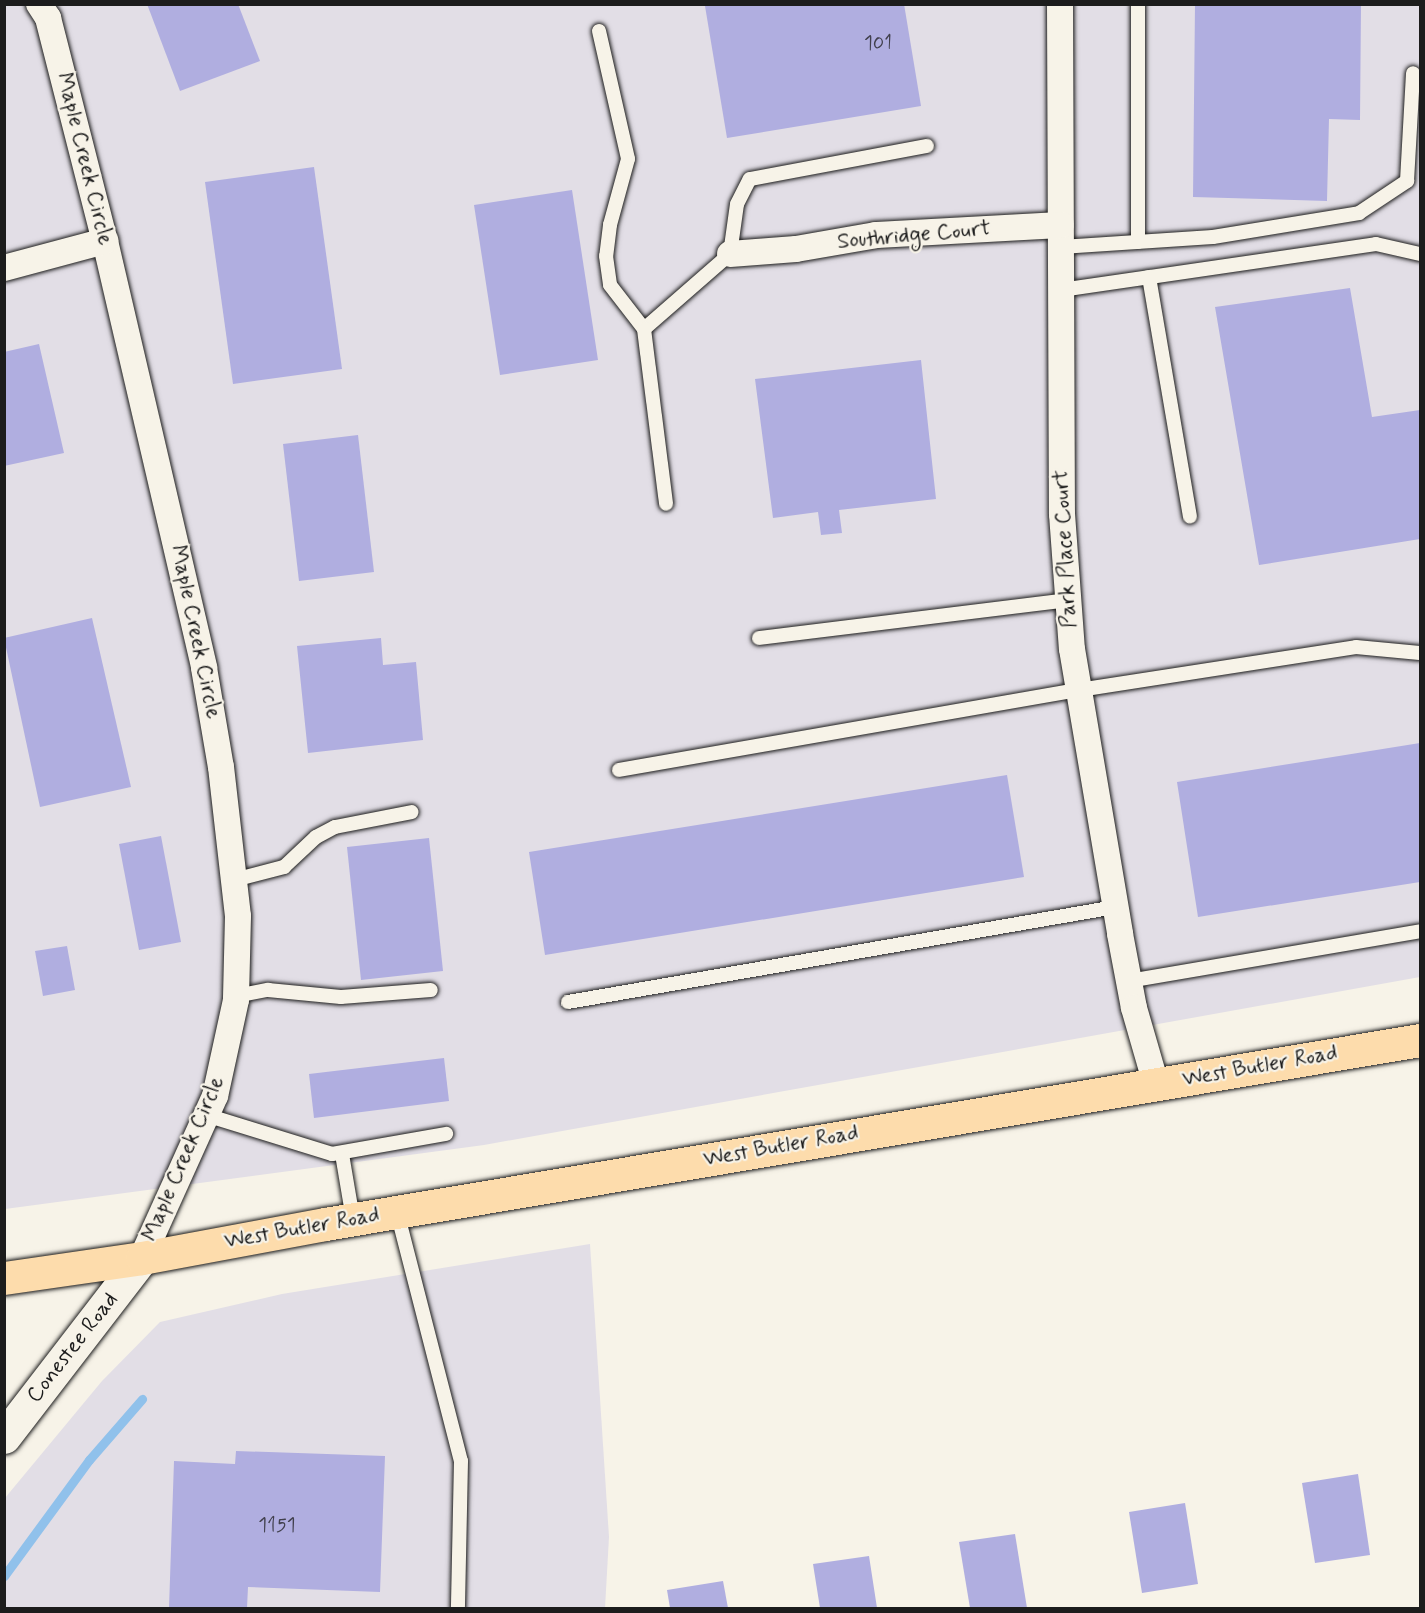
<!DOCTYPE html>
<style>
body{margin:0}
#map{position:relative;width:1425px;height:1613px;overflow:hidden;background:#f7f3e8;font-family:Mynerve,sans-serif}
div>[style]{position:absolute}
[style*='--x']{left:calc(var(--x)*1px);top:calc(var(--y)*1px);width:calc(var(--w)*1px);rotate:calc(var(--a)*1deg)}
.built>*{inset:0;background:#e2dee6}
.stream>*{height:9px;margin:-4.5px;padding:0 4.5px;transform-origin:4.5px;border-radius:4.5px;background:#90c1eb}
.building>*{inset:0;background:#b0aee0}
.roads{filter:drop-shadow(0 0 2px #1c1c1c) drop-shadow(0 0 2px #1c1c1c)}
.lane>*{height:14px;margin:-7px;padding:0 7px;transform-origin:7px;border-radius:7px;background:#f7f3e8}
.street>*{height:26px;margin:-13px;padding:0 13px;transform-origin:13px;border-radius:13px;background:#f7f3e8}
.secondary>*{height:33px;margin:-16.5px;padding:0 16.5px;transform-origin:16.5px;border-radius:16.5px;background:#f7f3e8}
.primary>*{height:33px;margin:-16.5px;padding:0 16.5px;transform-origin:16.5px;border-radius:16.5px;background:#fddcac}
span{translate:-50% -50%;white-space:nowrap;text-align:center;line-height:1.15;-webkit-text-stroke:4.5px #f7f3e8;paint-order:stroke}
.number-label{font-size:20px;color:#41404d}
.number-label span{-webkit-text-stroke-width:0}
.street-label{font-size:22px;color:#1c1c1c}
.frame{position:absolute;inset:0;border:6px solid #1c1c1c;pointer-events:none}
</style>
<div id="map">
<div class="built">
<div style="clip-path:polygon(4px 5px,1420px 5px,1420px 977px,484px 1145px,5px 1209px)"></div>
<div style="clip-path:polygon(590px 1244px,609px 1537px,605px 1608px,5px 1608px,5px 1498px,102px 1381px,160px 1322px,282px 1294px)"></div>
</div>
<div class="stream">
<div style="--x:4;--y:1576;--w:144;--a:-53.8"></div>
<div style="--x:89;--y:1460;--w:81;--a:-49"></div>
</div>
<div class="building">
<div style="clip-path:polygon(147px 4px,238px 4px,260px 61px,180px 91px)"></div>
<div style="clip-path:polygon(904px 4px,921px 106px,727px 138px,705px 6px)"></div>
<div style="clip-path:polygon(1195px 4px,1361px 4px,1360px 120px,1329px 119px,1327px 201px,1193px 197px)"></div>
<div style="clip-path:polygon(314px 167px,342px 369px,233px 384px,205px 182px)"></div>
<div style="clip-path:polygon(572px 190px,598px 360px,500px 375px,474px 205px)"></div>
<div style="clip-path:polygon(1350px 288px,1372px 417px,1420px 410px,1420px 539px,1259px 565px,1215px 307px)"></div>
<div style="clip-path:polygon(39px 344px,64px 453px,4px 466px,4px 352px)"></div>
<div style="clip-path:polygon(921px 360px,936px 499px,839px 510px,842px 533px,821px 535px,818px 512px,773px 518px,755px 379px)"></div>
<div style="clip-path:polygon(358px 435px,374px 572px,299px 581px,283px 444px)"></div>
<div style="clip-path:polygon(92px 618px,131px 787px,40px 807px,4px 638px)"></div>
<div style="clip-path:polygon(381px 638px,383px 665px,416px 662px,423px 740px,308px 753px,297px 646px)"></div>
<div style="clip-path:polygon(1420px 743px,1420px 882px,1198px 917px,1177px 782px)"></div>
<div style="clip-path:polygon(1007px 775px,1024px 877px,545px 955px,529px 852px)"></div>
<div style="clip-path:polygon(161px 836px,181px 942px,139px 950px,119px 844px)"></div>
<div style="clip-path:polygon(429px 838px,443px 971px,361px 980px,347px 847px)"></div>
<div style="clip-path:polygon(67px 946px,75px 990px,43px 996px,35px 951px)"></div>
<div style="clip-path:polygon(444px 1058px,449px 1101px,314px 1118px,309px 1074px)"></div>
<div style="clip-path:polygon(236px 1451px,385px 1456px,380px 1592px,248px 1587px,247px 1608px,169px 1608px,174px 1461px,235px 1464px)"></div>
<div style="clip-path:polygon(1358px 1474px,1370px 1555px,1315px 1563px,1302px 1483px)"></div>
<div style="clip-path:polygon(1185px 1503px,1198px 1584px,1142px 1593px,1129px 1512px)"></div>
<div style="clip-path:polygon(1015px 1534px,1027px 1608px,970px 1608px,959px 1542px)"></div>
<div style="clip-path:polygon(869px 1556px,877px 1608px,820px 1608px,813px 1564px)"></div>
<div style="clip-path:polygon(723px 1581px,728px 1608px,670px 1608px,667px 1590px)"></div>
</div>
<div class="roads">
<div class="lane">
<div style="--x:1138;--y:4;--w:238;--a:90"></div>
<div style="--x:599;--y:31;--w:131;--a:77.2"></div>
<div style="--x:628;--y:159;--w:68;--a:105.3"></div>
<div style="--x:610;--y:225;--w:31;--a:97"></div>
<div style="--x:606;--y:256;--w:29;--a:82"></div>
<div style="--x:610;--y:285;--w:56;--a:52.3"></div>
<div style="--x:644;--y:329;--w:114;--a:-41.1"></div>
<div style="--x:730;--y:254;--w:50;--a:-82"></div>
<div style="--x:737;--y:204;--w:28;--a:-63"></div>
<div style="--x:750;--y:179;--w:180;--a:-10.6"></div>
<div style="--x:1061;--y:247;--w:152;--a:-3.8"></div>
<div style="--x:1213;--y:237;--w:148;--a:-9.3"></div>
<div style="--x:1359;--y:213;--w:58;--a:-33.7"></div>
<div style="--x:1407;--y:181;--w:108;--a:-86.8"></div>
<div style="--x:1149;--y:277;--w:243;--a:80.3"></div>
<div style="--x:1061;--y:290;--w:318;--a:-8.3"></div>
<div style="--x:1376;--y:244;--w:45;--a:12.8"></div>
<div style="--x:644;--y:329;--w:176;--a:82.8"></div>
<div style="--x:759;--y:638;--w:311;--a:-7"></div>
<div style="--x:619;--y:770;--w:467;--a:-9.9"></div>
<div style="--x:1079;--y:690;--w:280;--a:-8.8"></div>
<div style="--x:1356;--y:647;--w:64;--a:5.4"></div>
<div style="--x:234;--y:880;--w:52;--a:-14.6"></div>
<div style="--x:284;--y:867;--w:44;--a:-43.2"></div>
<div style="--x:316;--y:837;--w:21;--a:-28"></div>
<div style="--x:335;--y:827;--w:78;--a:-11"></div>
<div style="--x:1129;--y:981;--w:295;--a:-9.7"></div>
<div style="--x:236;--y:996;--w:33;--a:-11"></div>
<div style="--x:268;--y:990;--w:73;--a:5.5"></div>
<div style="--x:341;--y:997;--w:90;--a:-4.4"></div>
<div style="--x:568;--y:1002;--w:555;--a:-9.85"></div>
<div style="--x:206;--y:1115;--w:132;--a:17.2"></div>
<div style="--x:332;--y:1154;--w:116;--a:-10"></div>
<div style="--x:342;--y:1154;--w:66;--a:80.4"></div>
<div style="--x:397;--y:1212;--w:257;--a:75.6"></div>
<div style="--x:461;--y:1461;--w:147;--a:91.2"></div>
</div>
<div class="street">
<div style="--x:39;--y:4;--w:17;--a:57"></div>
<div style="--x:48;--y:18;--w:230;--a:75.7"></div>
<div style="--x:105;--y:241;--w:438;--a:76.9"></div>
<div style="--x:204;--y:668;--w:100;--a:80.3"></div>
<div style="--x:221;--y:767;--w:150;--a:83.5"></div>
<div style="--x:238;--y:916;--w:84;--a:91.4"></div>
<div style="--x:236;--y:1000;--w:98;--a:102.3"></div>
<div style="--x:215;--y:1096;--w:178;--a:114.3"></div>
<div style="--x:1060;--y:4;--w:510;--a:89.78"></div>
<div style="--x:1062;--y:514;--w:135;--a:85.8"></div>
<div style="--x:1072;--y:649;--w:289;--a:80.4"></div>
<div style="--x:1120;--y:934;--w:75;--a:79.3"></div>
<div style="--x:1134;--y:1008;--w:79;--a:73.9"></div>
<div style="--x:730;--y:254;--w:66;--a:-4.3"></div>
<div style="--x:796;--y:249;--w:81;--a:-9.9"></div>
<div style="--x:876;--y:235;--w:185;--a:-3.1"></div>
<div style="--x:4;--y:268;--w:105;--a:-15"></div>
</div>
<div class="secondary">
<div style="--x:4;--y:1437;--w:226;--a:-52.4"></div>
</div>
<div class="primary">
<div style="--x:4;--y:1278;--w:139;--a:-8.2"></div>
<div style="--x:142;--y:1258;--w:186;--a:-10.5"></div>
<div style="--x:325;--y:1224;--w:1110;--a:-9.54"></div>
</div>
</div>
<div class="number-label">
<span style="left:878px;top:43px">101</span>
<span style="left:277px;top:1525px">1151</span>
</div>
<div class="street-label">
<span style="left:84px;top:159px;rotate:76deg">Maple Creek Circle</span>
<span style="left:914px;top:236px;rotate:-5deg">Southridge Court</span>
<span style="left:1066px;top:549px;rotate:-93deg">Park Place Court</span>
<span style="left:195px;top:632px;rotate:78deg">Maple Creek Circle</span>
<span style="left:1260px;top:1067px;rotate:-10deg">West Butler Road</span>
<span style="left:781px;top:1147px;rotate:-10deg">West Butler Road</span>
<span style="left:184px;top:1159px;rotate:-67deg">Maple Creek Circle</span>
<span style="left:302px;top:1229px;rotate:-10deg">West Butler Road</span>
<span style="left:73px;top:1348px;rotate:-52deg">Conestee Road</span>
</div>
<div class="frame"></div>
</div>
